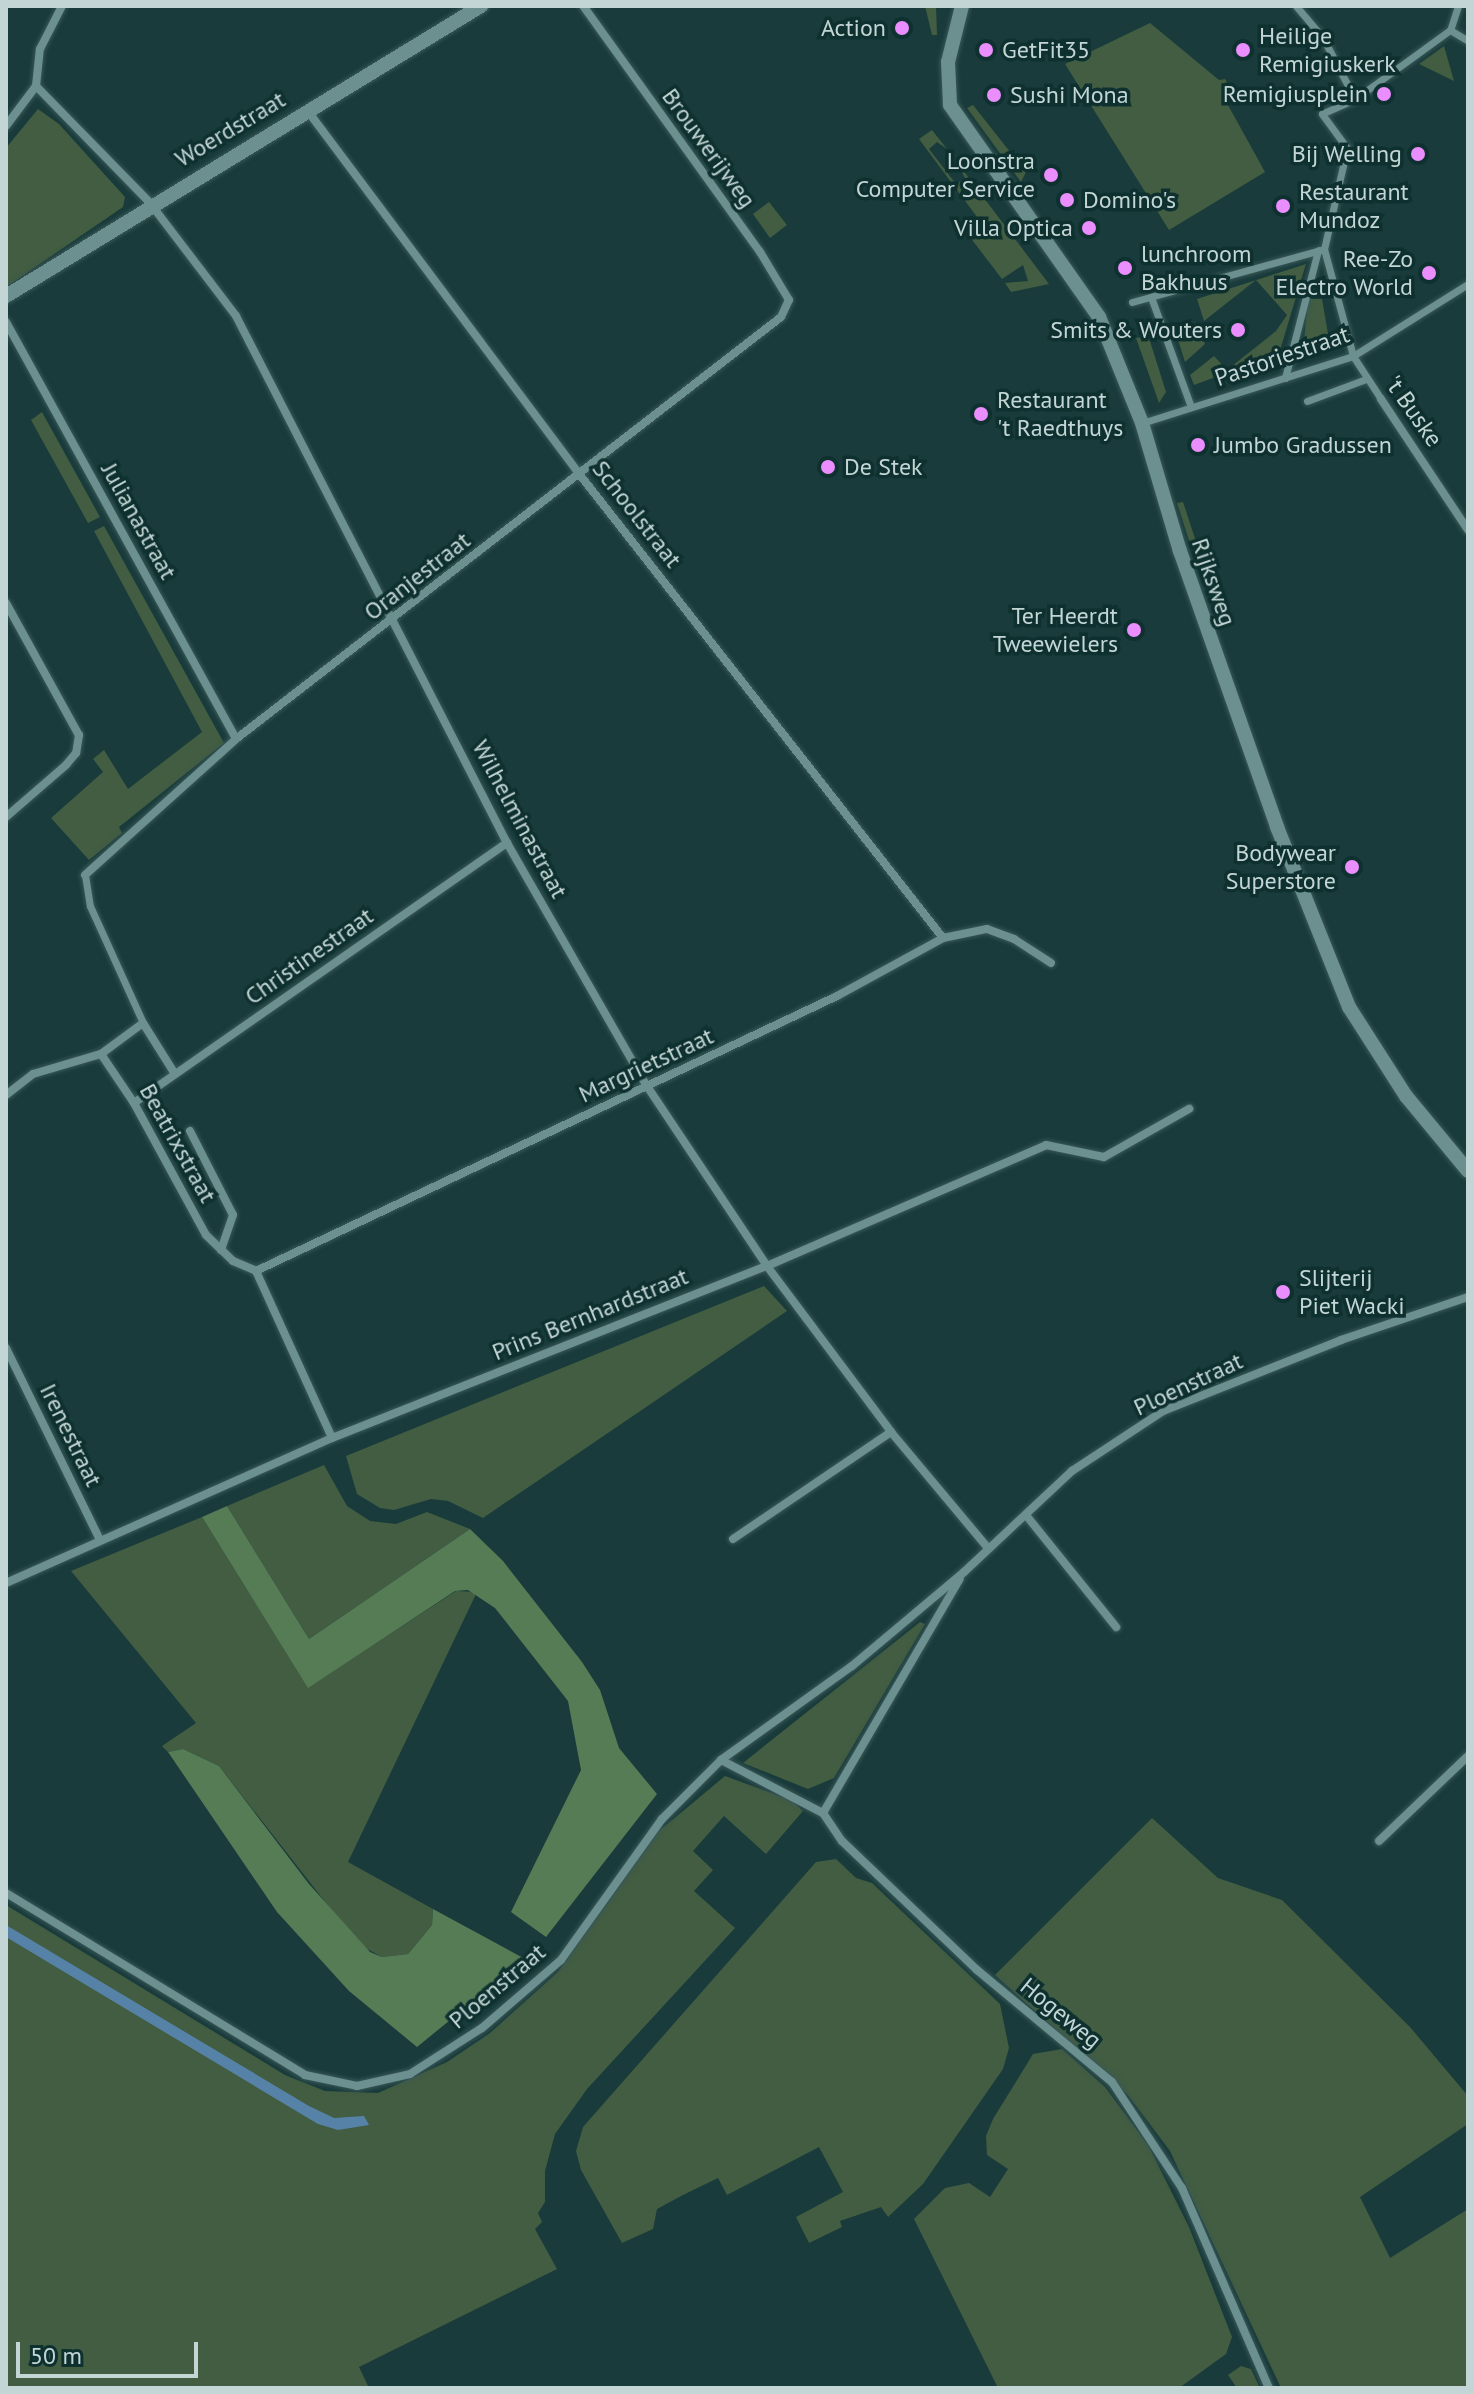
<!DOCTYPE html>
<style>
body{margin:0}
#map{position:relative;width:1474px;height:2394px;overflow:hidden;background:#193b3b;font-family:"PT Sans",sans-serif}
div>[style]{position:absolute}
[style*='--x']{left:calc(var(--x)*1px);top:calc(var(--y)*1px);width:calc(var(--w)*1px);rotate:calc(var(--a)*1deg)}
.green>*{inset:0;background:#425d42}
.forest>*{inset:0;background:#557c55}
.water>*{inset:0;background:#5682a7}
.roads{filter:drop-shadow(0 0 2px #3a5858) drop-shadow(0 0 2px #3a5858)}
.pedestrian>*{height:7px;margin:-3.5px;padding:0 3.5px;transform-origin:3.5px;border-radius:3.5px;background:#6c908f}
.minor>*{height:8px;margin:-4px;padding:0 4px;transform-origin:4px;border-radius:4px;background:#6c908f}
.tertiary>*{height:14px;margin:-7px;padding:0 7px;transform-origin:7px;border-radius:7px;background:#6c908f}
.dots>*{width:22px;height:22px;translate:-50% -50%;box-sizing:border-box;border:4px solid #0e3130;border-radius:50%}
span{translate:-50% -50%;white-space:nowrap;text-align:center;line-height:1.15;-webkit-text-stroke:7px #0e3130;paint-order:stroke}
.poi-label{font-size:24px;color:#c3d5d5}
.right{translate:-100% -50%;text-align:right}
.left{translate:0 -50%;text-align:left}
.street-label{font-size:24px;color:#c3d5d5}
.frame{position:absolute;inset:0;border:8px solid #c3d5d5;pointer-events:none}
.scale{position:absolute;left:16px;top:2342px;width:182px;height:36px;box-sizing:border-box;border:4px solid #c3d5d5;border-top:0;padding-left:10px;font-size:24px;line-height:28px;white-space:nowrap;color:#c3d5d5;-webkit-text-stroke:6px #0e3130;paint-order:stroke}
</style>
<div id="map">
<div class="green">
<div style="clip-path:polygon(925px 6px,936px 6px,937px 35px,932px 35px)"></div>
<div style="clip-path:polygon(1150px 23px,1219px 80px,1225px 79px,1232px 90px,1223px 96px,1265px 172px,1169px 230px,1065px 64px)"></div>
<div style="clip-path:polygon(1444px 46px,1454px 81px,1419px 64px)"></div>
<div style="clip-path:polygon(973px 105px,1026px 172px,1021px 182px,967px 108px)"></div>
<div style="clip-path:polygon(38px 109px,59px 124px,125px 197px,123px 207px,6px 287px,6px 148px)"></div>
<div style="clip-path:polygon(932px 130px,947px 149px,937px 142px,929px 149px,956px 184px,965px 178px,956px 161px,1049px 284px,1011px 292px,1005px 283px,1028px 281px,1023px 265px,1002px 279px,966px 232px,980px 221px,919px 139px)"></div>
<div style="clip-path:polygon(769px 202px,787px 225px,770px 238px,753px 214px)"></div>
<div style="clip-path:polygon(1306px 264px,1281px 347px,1270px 357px,1194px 385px,1190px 375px,1214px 356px,1227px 370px,1276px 331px,1287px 315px,1256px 280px,1204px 321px,1197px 299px)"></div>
<div style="clip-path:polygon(1308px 299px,1322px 299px,1331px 351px,1303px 351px)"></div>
<div style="clip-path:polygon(1195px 322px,1205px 344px,1185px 362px,1174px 328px)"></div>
<div style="clip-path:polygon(1143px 337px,1150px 341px,1166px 392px,1159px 403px,1136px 338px)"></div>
<div style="clip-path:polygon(42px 412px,100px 517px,88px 523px,31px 420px)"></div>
<div style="clip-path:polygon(1183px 502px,1205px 569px,1199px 572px,1177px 503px)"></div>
<div style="clip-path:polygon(104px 526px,224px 743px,119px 827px,122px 833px,89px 860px,51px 818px,103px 772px,93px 759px,104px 750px,128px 789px,202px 732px,94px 531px)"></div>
<div style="clip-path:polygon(764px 1286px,787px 1311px,483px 1518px,448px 1501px,431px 1499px,394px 1510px,380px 1508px,357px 1494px,346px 1456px)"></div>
<div style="clip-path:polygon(324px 1465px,347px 1506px,370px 1521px,396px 1524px,427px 1512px,470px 1529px,309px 1639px,227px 1506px)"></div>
<div style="clip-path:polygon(202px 1517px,308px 1687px,456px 1591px,477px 1592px,348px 1862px,433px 1909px,432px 1925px,408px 1954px,382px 1957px,358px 1944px,219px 1766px,183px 1749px,168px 1752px,162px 1746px,196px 1723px,71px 1571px)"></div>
<div style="clip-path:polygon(920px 1622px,925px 1624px,834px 1778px,808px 1789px,743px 1763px)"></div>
<div style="clip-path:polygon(725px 1776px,791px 1800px,803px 1811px,766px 1854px,724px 1816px,693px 1851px,713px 1870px,694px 1891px,735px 1928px,587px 2089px,555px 2134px,545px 2171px,545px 2202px,538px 2213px,542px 2222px,535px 2229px,557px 2269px,359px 2367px,369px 2388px,6px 2388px,6px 1905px,285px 2075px,325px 2091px,378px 2093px,447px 2062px,490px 2033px,558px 1972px,659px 1831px)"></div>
<div style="clip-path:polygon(1152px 1818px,1218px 1878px,1282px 1900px,1410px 2027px,1468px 2096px,1468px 2124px,1360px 2197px,1390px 2258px,1468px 2209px,1468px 2388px,1281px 2388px,1170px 2151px,1128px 2095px,995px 1975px)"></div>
<div style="clip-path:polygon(836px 1859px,856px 1878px,872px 1883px,1000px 2004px,1009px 2048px,1003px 2069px,923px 2184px,888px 2217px,881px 2207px,840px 2221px,842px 2227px,809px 2243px,796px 2217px,843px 2192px,819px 2147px,727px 2195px,718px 2178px,683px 2195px,657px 2209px,653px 2229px,622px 2243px,581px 2170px,576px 2151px,583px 2127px,816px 1862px)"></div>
<div style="clip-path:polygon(1062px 2049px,1105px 2087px,1148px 2145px,1189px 2227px,1232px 2337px,1226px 2354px,1179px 2388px,998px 2388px,914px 2219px,945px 2188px,969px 2183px,990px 2197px,1008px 2169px,987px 2155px,986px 2136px,993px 2119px,1033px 2054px)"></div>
<div style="clip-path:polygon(1241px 2366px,1251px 2369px,1260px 2388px,1237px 2388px,1228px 2375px)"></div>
</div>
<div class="forest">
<div style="clip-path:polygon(227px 1506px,309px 1639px,470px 1529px,503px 1561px,582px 1662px,600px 1690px,619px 1748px,657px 1794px,546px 1937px,511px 1912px,581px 1770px,568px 1701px,495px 1608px,468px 1590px,455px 1591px,308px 1688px,202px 1517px)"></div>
<div style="clip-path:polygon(183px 1749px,219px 1766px,309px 1884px,370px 1952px,382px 1957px,408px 1954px,432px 1925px,433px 1909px,525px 1959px,417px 2047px,349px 1991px,277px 1912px,168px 1752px)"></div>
</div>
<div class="water">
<div style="clip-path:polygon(6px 1925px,309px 2106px,334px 2118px,364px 2116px,369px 2125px,338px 2130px,318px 2124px,6px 1937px)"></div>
</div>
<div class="roads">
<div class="pedestrian">
<div style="--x:1296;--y:6;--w:42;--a:49.8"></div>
<div style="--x:1323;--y:38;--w:69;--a:62.3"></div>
<div style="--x:1355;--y:99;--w:36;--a:156"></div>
<div style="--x:1322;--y:114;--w:42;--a:53.7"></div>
<div style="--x:1347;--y:148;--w:104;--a:102.8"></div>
<div style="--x:1324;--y:249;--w:111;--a:74.8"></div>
<div style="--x:1353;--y:356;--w:51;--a:56.9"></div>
<div style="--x:1458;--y:6;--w:25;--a:108"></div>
<div style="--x:1450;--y:30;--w:21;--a:31"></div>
<div style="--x:1355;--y:99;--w:117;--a:-36"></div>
<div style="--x:1151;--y:297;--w:117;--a:70"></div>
<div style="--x:1132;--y:302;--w:199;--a:-15.4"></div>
<div style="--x:1285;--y:378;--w:132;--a:-75.5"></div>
<div style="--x:1307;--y:401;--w:63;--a:-20.4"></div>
<div style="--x:1142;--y:423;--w:221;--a:-17.6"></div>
<div style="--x:1353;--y:356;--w:136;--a:-32.1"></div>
<div style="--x:85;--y:875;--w:31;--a:81"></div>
<div style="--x:90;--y:906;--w:128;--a:65.6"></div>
</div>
<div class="minor">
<div style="--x:36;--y:86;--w:163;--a:45.7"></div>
<div style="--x:150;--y:203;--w:142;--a:52.7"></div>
<div style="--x:236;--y:316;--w:593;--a:62.79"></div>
<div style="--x:507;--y:843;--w:280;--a:60.1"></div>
<div style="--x:647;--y:1086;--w:216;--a:56.3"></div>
<div style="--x:767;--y:1266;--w:207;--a:53.2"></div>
<div style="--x:891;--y:1432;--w:150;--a:50.1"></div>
<div style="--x:307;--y:110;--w:456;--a:53.2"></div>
<div style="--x:580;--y:475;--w:588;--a:51.9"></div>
<div style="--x:6;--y:126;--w:50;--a:-53.1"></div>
<div style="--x:36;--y:86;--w:37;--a:-84"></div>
<div style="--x:40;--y:49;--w:48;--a:-62.9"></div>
<div style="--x:6;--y:322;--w:476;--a:61.1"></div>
<div style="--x:1381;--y:399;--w:157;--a:56.4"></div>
<div style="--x:6;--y:603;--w:151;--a:61.1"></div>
<div style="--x:79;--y:735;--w:18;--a:99"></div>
<div style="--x:76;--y:753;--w:16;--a:130"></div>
<div style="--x:66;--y:765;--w:79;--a:139.1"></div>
<div style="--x:85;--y:875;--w:203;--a:-42"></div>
<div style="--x:236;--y:739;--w:689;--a:-37.75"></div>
<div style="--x:781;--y:317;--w:19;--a:-65"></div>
<div style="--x:789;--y:300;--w:56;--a:-121.1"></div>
<div style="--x:760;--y:252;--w:303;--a:-125.7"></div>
<div style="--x:101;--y:1054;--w:59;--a:56"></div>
<div style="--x:134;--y:1103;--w:150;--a:61.4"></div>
<div style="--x:206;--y:1235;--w:37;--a:44"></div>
<div style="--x:233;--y:1261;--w:25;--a:23"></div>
<div style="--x:256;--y:1271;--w:183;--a:65.5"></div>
<div style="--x:6;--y:1095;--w:34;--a:-38"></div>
<div style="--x:33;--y:1074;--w:71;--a:-16.4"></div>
<div style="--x:101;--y:1054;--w:52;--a:-36.4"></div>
<div style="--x:143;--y:1023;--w:60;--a:57.9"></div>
<div style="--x:134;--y:1103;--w:455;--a:-34.9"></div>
<div style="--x:190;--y:1131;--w:94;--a:62.9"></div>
<div style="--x:233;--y:1215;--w:37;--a:109"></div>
<div style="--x:256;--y:1271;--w:643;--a:-25.33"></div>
<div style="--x:837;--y:996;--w:121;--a:-28.7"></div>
<div style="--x:943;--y:938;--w:45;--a:-11.6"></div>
<div style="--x:987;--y:929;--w:29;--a:20"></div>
<div style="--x:1014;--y:939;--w:44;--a:33"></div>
<div style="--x:6;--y:1348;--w:214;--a:63.9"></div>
<div style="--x:1026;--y:1515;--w:144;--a:51.2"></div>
<div style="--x:733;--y:1539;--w:191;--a:-34.1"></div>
<div style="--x:6;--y:1583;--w:357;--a:-24"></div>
<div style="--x:332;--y:1438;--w:468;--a:-21.6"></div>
<div style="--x:767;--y:1266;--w:304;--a:-23.4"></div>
<div style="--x:1046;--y:1145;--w:59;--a:11.7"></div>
<div style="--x:1104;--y:1157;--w:98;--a:-29.5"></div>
<div style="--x:721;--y:1760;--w:115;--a:27.5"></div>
<div style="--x:823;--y:1813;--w:34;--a:56"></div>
<div style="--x:842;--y:1841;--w:187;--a:43.7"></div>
<div style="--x:977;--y:1970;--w:175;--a:39.7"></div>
<div style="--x:1112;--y:2082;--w:127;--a:56.6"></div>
<div style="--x:1182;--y:2188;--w:218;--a:66.5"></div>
<div style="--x:823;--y:1813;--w:271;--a:-59.7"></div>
<div style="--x:1379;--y:1841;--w:123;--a:-43.7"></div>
<div style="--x:6;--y:1893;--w:350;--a:31.3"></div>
<div style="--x:305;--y:2075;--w:53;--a:11.9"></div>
<div style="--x:357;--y:2086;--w:54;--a:-12.8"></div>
<div style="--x:410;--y:2074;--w:85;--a:-32.6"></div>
<div style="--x:482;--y:2028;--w:104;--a:-40.7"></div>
<div style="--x:561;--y:1960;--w:173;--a:-54.4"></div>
<div style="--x:662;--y:1819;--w:83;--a:-45"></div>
<div style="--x:721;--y:1760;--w:161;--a:-35.7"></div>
<div style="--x:852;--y:1666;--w:146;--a:-40"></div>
<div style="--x:964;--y:1572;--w:148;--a:-43.1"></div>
<div style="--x:1072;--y:1471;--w:109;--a:-33.4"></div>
<div style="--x:1163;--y:1411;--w:192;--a:-21.7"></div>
<div style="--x:1341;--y:1340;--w:134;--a:-18.7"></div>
</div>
<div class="tertiary">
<div style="--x:962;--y:6;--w:58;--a:104"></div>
<div style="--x:948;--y:62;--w:43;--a:87.3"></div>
<div style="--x:950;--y:105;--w:259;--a:54.9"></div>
<div style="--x:1099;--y:317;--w:114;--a:67.9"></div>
<div style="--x:1142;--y:423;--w:134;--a:73.5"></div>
<div style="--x:1180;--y:551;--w:293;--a:70.6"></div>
<div style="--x:1277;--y:827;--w:194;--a:68.2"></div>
<div style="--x:1349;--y:1007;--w:106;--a:57.4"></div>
<div style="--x:1406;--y:1096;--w:97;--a:50.4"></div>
<div style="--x:6;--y:296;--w:557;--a:-31.41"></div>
</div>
</div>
<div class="dots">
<div style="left:902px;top:28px;background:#ea8dfd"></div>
<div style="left:986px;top:50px;background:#ea8dfd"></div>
<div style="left:1243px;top:50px;background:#ea8dfd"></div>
<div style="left:1384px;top:94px;background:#ea8dfd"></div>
<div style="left:994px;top:95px;background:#ea8dfd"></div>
<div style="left:1418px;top:154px;background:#ea8dfd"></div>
<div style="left:1051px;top:175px;background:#ea8dfd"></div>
<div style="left:1067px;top:200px;background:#ea8dfd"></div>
<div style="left:1283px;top:206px;background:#ea8dfd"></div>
<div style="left:1089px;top:228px;background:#ea8dfd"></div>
<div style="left:1125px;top:268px;background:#ea8dfd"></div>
<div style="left:1429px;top:273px;background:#ea8dfd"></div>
<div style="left:1238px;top:330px;background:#ea8dfd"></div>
<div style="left:981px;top:414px;background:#ea8dfd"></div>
<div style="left:1198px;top:445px;background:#ea8dfd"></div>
<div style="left:828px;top:467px;background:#ea8dfd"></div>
<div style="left:1134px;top:630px;background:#ea8dfd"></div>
<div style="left:1352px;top:867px;background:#ea8dfd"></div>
<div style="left:1283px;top:1292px;background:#ea8dfd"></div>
</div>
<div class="poi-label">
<span class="right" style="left:886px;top:28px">Action</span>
<span class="left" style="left:1259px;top:50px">Heilige<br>Remigiuskerk</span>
<span class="left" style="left:1002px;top:50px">GetFit35</span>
<span class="right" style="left:1368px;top:94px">Remigiusplein</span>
<span class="left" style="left:1010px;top:95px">Sushi Mona</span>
<span class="right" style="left:1402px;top:154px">Bij Welling</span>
<span class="right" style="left:1035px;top:175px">Loonstra<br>Computer Service</span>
<span class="left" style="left:1299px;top:206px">Restaurant<br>Mundoz</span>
<span class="left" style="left:1083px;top:200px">Domino's</span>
<span class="right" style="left:1073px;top:228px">Villa Optica</span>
<span class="left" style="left:1141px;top:268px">lunchroom<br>Bakhuus</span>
<span class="right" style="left:1413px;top:273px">Ree-Zo<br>Electro World</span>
<span class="right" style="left:1222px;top:330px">Smits &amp; Wouters</span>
<span class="left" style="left:997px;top:414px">Restaurant<br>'t Raedthuys</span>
<span class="left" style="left:1214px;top:445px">Jumbo Gradussen</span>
<span class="left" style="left:844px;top:467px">De Stek</span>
<span class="right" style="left:1118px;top:630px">Ter Heerdt<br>Tweewielers</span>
<span class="right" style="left:1336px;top:867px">Bodywear<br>Superstore</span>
<span class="left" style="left:1299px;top:1292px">Slijterij<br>Piet Wacki</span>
</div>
<div class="street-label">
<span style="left:230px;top:129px;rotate:-31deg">Woerdstraat</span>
<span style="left:709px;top:148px;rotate:54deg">Brouwerijweg</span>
<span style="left:1282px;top:356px;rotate:-19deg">Pastoriestraat</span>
<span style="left:1414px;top:411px;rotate:55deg">'t Buske</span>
<span style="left:637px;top:514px;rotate:52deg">Schoolstraat</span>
<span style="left:139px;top:521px;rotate:61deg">Julianastraat</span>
<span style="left:417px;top:576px;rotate:-38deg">Oranjestraat</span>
<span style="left:1214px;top:582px;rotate:71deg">Rijksweg</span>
<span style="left:520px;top:819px;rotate:62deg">Wilhelminastraat</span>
<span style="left:309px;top:956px;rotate:-35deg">Christinestraat</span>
<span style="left:646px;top:1065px;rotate:-25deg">Margrietstraat</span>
<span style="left:178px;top:1143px;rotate:61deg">Beatrixstraat</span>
<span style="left:590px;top:1314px;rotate:-22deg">Prins Bernhardstraat</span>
<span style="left:1188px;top:1384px;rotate:-25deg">Ploenstraat</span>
<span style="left:71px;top:1435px;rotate:64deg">Irenestraat</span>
<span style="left:497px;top:1986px;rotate:-40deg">Ploenstraat</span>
<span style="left:1061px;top:2013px;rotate:39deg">Hogeweg</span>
</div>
<div class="frame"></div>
<div class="scale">50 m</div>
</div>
